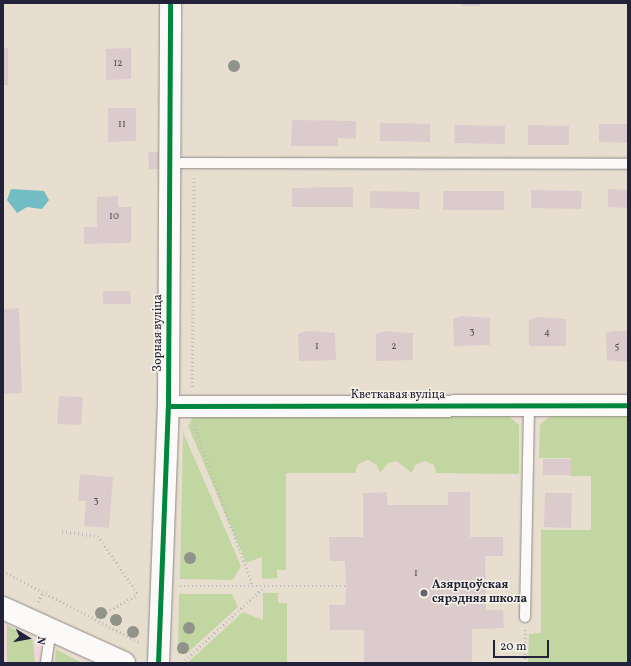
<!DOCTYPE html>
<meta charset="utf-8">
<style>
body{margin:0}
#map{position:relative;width:631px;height:666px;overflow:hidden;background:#e8ded0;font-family:Vollkorn,serif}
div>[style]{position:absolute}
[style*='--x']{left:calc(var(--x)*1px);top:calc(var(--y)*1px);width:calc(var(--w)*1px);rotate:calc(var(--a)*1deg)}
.built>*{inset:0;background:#eed6d9}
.green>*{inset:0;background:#c2d6a2}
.water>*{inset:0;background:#72bcc3}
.building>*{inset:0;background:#dccbcc}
.path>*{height:2.5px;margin-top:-1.25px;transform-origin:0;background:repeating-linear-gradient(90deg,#bdbabb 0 1px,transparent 0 4px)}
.roads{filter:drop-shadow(0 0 1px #8e8a86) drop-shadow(0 0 1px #8e8a86)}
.lane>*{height:10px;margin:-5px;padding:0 5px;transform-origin:5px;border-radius:5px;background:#fcfaf8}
.street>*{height:21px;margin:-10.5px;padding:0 10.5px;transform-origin:10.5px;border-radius:10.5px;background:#fcfaf8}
.secondary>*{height:22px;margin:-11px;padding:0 11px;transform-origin:11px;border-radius:11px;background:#fcfaf8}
.cycleway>*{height:5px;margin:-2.5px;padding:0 2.5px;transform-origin:2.5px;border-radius:2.5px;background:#00873e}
.trees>*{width:12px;height:12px;margin:-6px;border-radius:50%;background:#909389}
.dots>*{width:11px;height:11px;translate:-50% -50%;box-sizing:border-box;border:2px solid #f7f3e8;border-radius:50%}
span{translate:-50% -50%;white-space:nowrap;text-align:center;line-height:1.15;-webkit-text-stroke:3px #f7f3e8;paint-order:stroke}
.number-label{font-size:10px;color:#504c5f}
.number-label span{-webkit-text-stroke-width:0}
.street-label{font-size:12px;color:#22223b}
.poi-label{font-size:12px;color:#22223b;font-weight:700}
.left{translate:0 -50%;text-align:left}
.frame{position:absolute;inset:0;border:4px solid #22223b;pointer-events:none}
.north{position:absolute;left:8px;top:618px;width:40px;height:40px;-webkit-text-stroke:3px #f7f3e8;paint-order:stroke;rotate:101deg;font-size:11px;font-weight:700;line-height:16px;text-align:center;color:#22223b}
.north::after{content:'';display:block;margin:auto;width:14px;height:18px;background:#22223b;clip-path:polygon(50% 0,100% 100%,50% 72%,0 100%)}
.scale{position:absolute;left:493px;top:640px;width:56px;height:18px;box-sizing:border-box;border:2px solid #22223b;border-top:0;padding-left:5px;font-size:12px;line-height:14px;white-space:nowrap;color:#22223b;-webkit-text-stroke:3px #f7f3e8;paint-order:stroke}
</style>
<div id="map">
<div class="built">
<div style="clip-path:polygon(3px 623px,55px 649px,55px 663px,3px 663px)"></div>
</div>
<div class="green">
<div style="clip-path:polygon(628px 414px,628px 663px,528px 663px,529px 634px,541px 633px,541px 530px,591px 530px,591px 476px,570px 476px,571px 458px,539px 458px,540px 424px,552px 415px)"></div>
<div style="clip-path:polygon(194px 415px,507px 415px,519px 425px,519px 474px,436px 473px,434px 465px,425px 461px,415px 465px,412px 473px,396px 461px,388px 463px,380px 473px,377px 465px,368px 460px,358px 464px,355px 473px,286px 473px,286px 570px,277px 570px,277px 578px,262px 579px,262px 557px,246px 563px,188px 426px)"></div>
<div style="clip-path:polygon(183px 432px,241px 566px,233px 580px,180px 579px)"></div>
<div style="clip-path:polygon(263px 593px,278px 593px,278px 603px,287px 603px,287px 663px,187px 663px,243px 612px,263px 620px)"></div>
<div style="clip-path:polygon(179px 594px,232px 594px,238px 607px,186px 654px,178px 654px)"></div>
<div style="clip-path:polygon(7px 625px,33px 640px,35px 663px,7px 663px)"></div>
<div style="clip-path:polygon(56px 649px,82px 663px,55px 663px)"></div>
</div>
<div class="water">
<div style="clip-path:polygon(11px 189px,44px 191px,49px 200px,42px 209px,27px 207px,17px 213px,7px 200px)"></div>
</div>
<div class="building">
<div style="clip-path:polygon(462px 3px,480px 3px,480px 6px,462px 6px)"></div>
<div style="clip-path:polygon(3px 48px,8px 48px,8px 85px,3px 85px)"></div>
<div style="clip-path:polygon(131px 48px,131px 79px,106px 80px,106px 49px)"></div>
<div style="clip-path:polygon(108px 108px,136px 108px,136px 141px,108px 142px)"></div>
<div style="clip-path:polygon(292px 120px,356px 121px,356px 139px,338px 138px,338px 146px,291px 146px)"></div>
<div style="clip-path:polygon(380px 123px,430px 124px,430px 142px,380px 141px)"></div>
<div style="clip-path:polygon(599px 124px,628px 124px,628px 143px,599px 142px)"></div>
<div style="clip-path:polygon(455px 125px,505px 126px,505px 144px,454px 143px)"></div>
<div style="clip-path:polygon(528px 125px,569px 126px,569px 145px,528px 145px)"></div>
<div style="clip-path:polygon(148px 152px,159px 152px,160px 169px,149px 169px)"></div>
<div style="clip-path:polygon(353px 187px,353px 207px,292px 207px,292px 188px)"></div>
<div style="clip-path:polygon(608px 189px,628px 190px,628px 208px,608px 207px)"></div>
<div style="clip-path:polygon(531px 190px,582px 191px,581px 209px,531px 208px)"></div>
<div style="clip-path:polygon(370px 191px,420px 192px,419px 209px,370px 208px)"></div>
<div style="clip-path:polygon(443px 191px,504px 191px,504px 210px,443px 210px)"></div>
<div style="clip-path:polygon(118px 196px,118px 207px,131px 207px,131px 243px,84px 244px,84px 227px,97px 227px,97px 197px)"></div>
<div style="clip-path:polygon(103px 291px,130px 291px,131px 304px,103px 304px)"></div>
<div style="clip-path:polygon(19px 308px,22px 393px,3px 394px,3px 309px)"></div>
<div style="clip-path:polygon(462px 316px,490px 318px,490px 345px,454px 346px,453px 319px)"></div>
<div style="clip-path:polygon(538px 317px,566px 319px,566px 346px,529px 346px,529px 320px)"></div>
<div style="clip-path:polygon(307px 331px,335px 333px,336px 360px,299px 361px,298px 334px)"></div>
<div style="clip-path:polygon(385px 331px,413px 333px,413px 360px,376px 361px,376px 334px)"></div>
<div style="clip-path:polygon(615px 331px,628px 331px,628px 362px,607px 360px,606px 333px)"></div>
<div style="clip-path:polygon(59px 396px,83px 397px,81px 425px,57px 424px)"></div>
<div style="clip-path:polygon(543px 459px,571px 459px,571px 475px,543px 475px)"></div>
<div style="clip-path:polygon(80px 474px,113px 477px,109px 528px,84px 526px,86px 501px,78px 501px)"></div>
<div style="clip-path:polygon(387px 492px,387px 505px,448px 505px,448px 492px,470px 492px,470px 537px,503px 537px,503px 556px,485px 556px,486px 610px,503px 610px,504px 628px,472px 629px,472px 663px,364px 663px,364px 630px,330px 630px,329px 605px,345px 605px,346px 586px,345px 561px,330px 561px,329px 537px,363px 537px,363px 493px)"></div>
<div style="clip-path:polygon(545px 493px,572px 493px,571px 528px,544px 527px)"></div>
</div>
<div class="path">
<div style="--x:192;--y:387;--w:209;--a:-89.5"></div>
<div style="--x:194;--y:425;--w:171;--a:69.9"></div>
<div style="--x:62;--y:531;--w:36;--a:8"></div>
<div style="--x:98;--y:536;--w:70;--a:55.4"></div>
<div style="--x:3;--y:571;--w:153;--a:27.6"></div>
<div style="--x:180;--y:586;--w:166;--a:0"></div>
<div style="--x:38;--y:602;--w:11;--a:-63"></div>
<div style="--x:96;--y:618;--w:48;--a:-29.7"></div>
<div style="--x:182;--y:663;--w:112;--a:-42.8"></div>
<div style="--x:525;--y:663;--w:33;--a:-90"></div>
</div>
<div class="roads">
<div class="lane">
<div style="--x:170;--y:163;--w:458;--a:0.1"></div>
<div style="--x:525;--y:617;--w:211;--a:-88.9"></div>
<div style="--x:46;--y:663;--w:34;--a:-82"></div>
</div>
<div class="street">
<div style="--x:168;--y:406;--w:460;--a:-0.1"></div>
<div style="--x:158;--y:663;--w:257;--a:-87.8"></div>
<div style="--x:168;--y:406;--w:403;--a:-89.7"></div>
</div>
<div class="secondary">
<div style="--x:3;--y:608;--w:133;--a:24.4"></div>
</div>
</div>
<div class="cycleway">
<div style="--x:168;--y:406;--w:460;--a:-0.1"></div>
<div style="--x:158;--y:663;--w:257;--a:-87.8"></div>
<div style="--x:168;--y:406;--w:403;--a:-89.7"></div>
</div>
<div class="trees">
<div style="left:234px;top:66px"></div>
<div style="left:190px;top:558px"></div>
<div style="left:101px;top:613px"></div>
<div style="left:116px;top:620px"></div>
<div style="left:189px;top:628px"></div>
<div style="left:133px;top:632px"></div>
<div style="left:183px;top:648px"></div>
</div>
<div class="dots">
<div style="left:424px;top:593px;background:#67646f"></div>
</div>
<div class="number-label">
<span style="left:118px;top:64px">12</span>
<span style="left:122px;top:125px">11</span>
<span style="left:114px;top:217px">10</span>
<span style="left:472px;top:332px">3</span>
<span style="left:547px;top:333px">4</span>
<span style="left:317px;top:347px">1</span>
<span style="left:394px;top:347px">2</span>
<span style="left:617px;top:347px">5</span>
<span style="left:96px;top:501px">3</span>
<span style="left:416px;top:574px">1</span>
</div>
<div class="street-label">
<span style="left:159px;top:333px;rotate:-90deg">Зорная вуліца</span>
<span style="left:398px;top:396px">Кветкавая вуліца</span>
</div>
<div class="poi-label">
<span class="left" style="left:432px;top:593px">Азярцоўская<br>сярэдняя школа</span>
</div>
<div class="frame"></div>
<div class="north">N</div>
<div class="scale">20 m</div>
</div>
